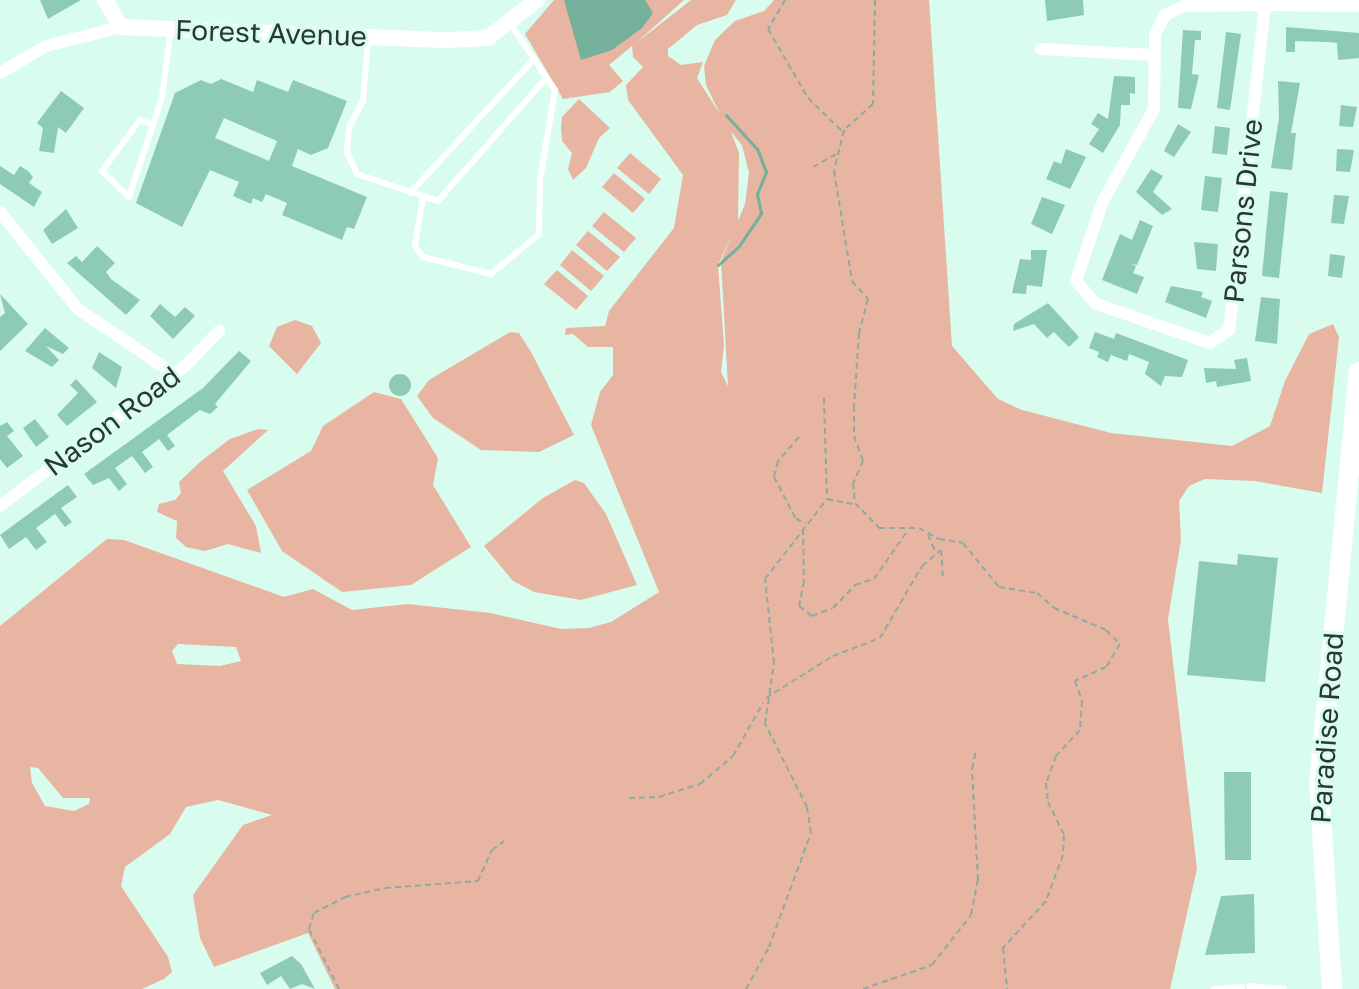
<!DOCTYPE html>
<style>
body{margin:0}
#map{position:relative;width:1359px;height:989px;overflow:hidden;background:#d8fced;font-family:"Golos Text",sans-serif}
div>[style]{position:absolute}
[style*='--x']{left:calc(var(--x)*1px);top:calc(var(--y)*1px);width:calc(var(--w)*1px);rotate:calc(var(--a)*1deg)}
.green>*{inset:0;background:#e7b5a2}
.water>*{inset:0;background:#74b09a}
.stream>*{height:3px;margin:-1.5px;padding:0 1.5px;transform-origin:1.5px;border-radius:1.5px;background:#74b09a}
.building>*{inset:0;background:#8ecbb4}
.round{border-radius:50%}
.path>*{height:2px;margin-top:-1px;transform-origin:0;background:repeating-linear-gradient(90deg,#8faa9f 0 6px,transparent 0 10px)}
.service>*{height:6px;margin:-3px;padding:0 3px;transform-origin:3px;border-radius:3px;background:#fff}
.minor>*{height:12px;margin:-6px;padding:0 6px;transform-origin:6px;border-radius:6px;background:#fff}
.tertiary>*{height:16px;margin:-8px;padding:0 8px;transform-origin:8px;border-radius:8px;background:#fff}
.trunk>*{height:20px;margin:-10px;padding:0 10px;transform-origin:10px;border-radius:10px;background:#fff}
span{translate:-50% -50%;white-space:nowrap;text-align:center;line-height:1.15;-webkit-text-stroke:6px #d8fced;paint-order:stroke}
.street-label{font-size:28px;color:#293832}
</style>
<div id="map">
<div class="green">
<div style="clip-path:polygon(evenodd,554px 0,684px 0,636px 43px,691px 0,736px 0,727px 15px,697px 25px,668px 49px,668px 56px,681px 65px,703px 62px,697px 78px,720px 114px,706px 85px,704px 66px,715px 40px,735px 21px,764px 11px,774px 0,929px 0,952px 346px,998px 399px,1022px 410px,1111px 433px,1232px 446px,1270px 426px,1285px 381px,1309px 334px,1333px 324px,1339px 337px,1322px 493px,1255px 481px,1205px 479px,1189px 486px,1179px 501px,1181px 540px,1168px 619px,1197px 869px,1170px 989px,335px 989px,308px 933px,214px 967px,200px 938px,193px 895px,243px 825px,272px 815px,218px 800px,186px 807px,170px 834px,125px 867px,121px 886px,168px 957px,172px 972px,164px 979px,142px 989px,0 989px,0 626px,107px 539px,124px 540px,284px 597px,313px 589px,352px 610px,408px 604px,490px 613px,561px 629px,589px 628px,611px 622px,659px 592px,591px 425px,600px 392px,613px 375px,613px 347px,588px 347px,573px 334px,565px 335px,566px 328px,605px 326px,609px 311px,674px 228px,683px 175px,628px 100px,626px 85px,643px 67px,633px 57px,632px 46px,609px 65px,623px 81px,610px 92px,563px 99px,525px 34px,554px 0,731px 132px,742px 145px,749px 173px,745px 204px,738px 221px,739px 153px,731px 132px,554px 0,733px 232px,721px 261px,728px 386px,721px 372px,724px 345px,718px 265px,733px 232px,554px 0,178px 644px,236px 647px,241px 661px,220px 666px,177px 664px,172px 651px,178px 644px,554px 0,30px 767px,38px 768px,63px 798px,90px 798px,89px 804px,74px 811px,45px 806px,32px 783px,30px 767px)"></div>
<div style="clip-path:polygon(579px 99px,610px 128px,599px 138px,586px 168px,573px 180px,568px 169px,572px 153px,562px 141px,561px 128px,562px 117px)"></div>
<div style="clip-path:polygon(630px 153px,661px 179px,649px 194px,617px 168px)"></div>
<div style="clip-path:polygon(614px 173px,645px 199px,633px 213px,602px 187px)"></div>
<div style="clip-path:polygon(604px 212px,636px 238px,624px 252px,592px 226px)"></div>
<div style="clip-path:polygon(588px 231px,620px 257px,607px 271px,576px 245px)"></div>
<div style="clip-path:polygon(572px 250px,604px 276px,591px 291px,560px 265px)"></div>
<div style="clip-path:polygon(557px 270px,588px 296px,576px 310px,544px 284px)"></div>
<div style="clip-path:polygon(295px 320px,312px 326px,321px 343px,297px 374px,269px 346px,277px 327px)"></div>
<div style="clip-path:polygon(510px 332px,519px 333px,531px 352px,574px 435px,539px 452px,481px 450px,433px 418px,417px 396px,429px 380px)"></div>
<div style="clip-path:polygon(374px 392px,401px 399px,438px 458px,433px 485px,471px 547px,411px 585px,342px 592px,282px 551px,247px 490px,311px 451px,323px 426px)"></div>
<div style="clip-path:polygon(258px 429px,268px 430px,223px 471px,256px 526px,261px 553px,228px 544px,205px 551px,186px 547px,176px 538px,177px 521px,157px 512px,159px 504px,175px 500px,181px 493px,179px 482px,200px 462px,230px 439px)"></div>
<div style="clip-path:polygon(575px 480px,584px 483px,606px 514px,637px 585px,581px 600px,534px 592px,513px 581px,484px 546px,543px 498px)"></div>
</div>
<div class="water">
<div style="clip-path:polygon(564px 0,645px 0,653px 13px,642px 28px,612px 50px,581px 60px)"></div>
</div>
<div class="stream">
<div style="--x:718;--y:265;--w:28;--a:-42"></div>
<div style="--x:739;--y:246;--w:40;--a:-56"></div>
<div style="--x:761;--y:213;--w:19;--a:-102"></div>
<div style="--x:757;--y:194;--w:24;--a:-68"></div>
<div style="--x:766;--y:172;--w:25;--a:-111"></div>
<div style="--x:757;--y:149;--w:46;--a:-132.4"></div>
</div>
<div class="building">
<div style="clip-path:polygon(40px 0,81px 0,48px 19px)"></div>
<div style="clip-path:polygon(1045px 0,1083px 0,1084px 15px,1047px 21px)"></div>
<div style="clip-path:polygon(1286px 27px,1359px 33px,1359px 58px,1338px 60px,1337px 43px,1327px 42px,1295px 41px,1295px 52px,1286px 52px)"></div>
<div style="clip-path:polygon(1183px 30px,1201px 31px,1201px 40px,1195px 40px,1192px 74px,1199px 75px,1191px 109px,1178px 108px)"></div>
<div style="clip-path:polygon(1226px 32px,1241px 34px,1230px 110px,1217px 108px)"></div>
<div style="clip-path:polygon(1114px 76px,1135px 77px,1135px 94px,1130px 93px,1130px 105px,1121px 105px,1120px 125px,1103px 153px,1089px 144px,1099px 129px,1091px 124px,1098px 113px,1108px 119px)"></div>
<div style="clip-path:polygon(evenodd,221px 79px,253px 92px,257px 80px,288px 92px,293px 80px,347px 101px,328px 148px,311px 155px,298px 149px,292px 166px,367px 197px,354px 229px,347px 227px,342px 240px,282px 215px,287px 203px,266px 194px,262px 202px,253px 198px,251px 204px,233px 196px,239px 182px,210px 170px,182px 227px,136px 203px,175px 93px,201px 80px,211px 84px,221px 79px,224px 118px,277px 141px,269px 161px,215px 138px,224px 118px)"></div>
<div style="clip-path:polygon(1278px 81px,1300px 83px,1291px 133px,1296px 133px,1292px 170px,1271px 168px,1279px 118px)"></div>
<div style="clip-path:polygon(61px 91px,84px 108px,66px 133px,58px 127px,54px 153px,39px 151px,43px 128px,37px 123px)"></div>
<div style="clip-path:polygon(1341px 105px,1357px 107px,1353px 127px,1339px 126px)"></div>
<div style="clip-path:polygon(1178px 124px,1191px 132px,1174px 157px,1164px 151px)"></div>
<div style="clip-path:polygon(1215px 126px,1230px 128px,1227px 155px,1212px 153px)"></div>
<div style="clip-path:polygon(1066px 149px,1086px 157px,1070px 189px,1046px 179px,1054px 161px,1061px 164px)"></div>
<div style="clip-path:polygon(1337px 149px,1354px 150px,1350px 172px,1336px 171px)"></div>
<div style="clip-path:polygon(0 166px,14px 175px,20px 166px,28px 171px,33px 177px,29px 183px,42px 192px,34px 207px,0 184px)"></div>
<div style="clip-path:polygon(1151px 169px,1163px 176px,1153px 192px,1172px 209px,1162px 215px,1136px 192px)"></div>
<div style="clip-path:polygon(1205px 176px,1222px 178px,1218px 212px,1201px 210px)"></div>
<div style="clip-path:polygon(1270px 191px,1288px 193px,1279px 278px,1262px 276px)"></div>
<div style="clip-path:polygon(1334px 195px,1349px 196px,1344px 224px,1331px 223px)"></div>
<div style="clip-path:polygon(1042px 197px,1065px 205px,1052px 234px,1031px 224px)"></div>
<div style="clip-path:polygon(66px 209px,78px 228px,52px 244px,43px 230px)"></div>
<div style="clip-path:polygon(1140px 220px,1153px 226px,1137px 265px,1131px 264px,1136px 266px,1133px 273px,1144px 277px,1137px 294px,1102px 280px,1120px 234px,1132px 240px)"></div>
<div style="clip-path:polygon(1194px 242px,1218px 244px,1216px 271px,1197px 269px)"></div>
<div style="clip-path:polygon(97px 246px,115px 263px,106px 272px,111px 279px,140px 300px,126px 315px,67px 263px,76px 256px,82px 262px)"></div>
<div style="clip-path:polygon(1031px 250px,1047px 250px,1042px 287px,1027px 285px,1026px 294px,1012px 293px,1020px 259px,1031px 260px)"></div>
<div style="clip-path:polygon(1330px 254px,1345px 256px,1342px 278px,1328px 276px)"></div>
<div style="clip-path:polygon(1171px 286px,1203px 292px,1201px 297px,1212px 301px,1206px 318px,1165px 302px)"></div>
<div style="clip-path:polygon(0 294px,28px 324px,0 351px,0 317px,5px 313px)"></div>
<div style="clip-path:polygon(1261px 297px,1280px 299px,1277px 344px,1255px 341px)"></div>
<div style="clip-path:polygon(1048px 303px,1079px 337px,1069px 347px,1054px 332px,1047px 338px,1034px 324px,1013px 331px,1014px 324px)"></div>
<div style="clip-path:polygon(160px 304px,175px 317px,185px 307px,195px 316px,173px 339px,150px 316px)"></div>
<div style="clip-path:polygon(45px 328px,69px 348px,63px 354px,46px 346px,59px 360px,52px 367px,25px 351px)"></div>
<div style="clip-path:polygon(1095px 332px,1114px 339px,1116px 333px,1188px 360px,1182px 377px,1165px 376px,1161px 386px,1145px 374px,1149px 362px,1129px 354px,1127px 361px,1111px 355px,1108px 362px,1097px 357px,1099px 352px,1089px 348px)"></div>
<div style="clip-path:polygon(239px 351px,251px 361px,215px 404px,218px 407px,210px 414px,200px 410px,167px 435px,175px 446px,168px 451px,159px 439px,142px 452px,153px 467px,145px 473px,132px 456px,115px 468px,127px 484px,119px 491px,109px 478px,93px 485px,84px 474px,203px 388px)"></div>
<div style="clip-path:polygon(99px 352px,122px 367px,116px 388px,92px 368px)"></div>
<div style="clip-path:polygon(1247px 358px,1251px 381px,1217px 387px,1216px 381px,1206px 383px,1204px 368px,1236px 369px,1234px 360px)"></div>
<div class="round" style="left:389px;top:374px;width:22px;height:22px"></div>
<div style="clip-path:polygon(76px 379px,97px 402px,67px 426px,57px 415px,78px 393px,70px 385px)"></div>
<div style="clip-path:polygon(35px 419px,49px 437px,36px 447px,23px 428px)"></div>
<div style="clip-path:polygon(7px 422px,14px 431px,7px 436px,23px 456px,7px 468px,0 459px,0 426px)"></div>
<div style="clip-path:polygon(68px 485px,77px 497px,61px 508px,72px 522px,65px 527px,55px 514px,36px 528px,47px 542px,36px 550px,26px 537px,9px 549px,0 535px)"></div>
<div style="clip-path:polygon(1238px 554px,1278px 558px,1265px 682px,1187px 675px,1199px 561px,1237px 565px)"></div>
<div style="clip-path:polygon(1224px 772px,1251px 772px,1251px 860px,1225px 860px)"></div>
<div style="clip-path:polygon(1254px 894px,1255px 953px,1205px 955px,1221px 896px)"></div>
<div style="clip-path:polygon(292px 956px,301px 964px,315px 989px,302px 984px,290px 989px,281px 976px,267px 985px,260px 973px)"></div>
</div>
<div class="path">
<div style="--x:785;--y:0;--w:34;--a:120"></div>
<div style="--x:768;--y:29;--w:80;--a:59.9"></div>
<div style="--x:808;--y:98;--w:49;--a:44.2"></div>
<div style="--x:875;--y:0;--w:104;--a:91.1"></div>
<div style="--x:873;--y:104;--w:39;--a:138"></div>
<div style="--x:844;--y:130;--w:42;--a:103.7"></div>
<div style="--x:834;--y:171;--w:111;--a:80.7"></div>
<div style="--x:852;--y:281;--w:24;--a:48"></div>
<div style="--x:868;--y:299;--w:35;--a:105"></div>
<div style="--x:859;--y:333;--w:73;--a:93.9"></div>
<div style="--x:854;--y:406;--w:30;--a:90"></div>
<div style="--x:854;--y:436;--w:27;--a:70"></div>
<div style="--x:863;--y:461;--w:24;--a:114"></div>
<div style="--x:853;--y:483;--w:20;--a:84"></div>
<div style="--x:855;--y:503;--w:35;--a:46"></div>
<div style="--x:879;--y:528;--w:40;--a:0"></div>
<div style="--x:919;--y:528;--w:23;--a:29"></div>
<div style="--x:939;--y:539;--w:24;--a:9"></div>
<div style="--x:963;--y:543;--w:57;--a:50.7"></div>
<div style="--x:999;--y:587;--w:38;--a:9"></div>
<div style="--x:1037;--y:593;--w:23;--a:41"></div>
<div style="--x:1054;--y:608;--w:56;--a:22.9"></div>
<div style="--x:1106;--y:630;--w:20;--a:45"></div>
<div style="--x:1120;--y:644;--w:27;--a:121"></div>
<div style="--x:1106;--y:667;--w:34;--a:156"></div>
<div style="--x:1075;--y:681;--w:21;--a:71"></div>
<div style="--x:1082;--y:701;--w:29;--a:94"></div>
<div style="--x:1080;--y:730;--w:35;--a:133"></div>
<div style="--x:1056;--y:756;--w:29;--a:110"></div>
<div style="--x:1046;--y:783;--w:19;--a:84"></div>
<div style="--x:1048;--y:802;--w:37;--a:64"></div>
<div style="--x:1064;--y:835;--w:20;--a:93"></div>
<div style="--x:1063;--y:855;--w:49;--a:110.3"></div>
<div style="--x:1046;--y:901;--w:64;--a:132.5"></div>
<div style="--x:1003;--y:948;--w:41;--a:84.4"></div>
<div style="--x:813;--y:167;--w:29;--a:-29"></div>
<div style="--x:824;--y:398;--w:101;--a:88.3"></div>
<div style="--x:799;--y:437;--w:32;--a:131"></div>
<div style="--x:778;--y:461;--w:16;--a:104"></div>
<div style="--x:774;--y:477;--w:47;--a:62.4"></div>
<div style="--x:796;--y:519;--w:11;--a:22"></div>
<div style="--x:803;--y:529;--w:52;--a:88.9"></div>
<div style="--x:804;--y:581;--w:25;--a:101"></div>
<div style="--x:799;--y:606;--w:16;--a:38"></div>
<div style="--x:812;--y:616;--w:22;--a:-21"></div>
<div style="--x:833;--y:608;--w:32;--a:-46"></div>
<div style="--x:855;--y:585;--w:20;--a:-18"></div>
<div style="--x:874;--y:579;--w:60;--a:-55.2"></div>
<div style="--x:928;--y:535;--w:17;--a:66"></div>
<div style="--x:766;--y:698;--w:79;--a:-32.1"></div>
<div style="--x:833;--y:656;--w:50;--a:-21"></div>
<div style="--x:880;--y:638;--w:83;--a:-59.7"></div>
<div style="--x:922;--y:566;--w:25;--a:-40"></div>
<div style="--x:941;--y:550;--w:29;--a:86"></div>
<div style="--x:629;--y:798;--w:30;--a:-2"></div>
<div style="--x:659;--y:797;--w:43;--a:-17.6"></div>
<div style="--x:700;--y:784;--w:43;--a:-40.3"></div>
<div style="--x:733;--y:756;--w:61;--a:-60.5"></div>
<div style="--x:339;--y:989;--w:67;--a:-116.6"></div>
<div style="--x:309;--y:929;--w:17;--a:-73"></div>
<div style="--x:314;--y:913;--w:35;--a:-27"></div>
<div style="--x:345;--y:897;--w:41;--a:-12.7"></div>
<div style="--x:385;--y:888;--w:93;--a:-4.3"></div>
<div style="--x:478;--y:881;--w:34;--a:-66"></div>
<div style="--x:492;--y:850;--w:15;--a:-37"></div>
<div style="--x:746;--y:989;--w:48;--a:-61.3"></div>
<div style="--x:769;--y:947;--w:121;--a:-69.8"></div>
<div style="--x:811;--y:833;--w:26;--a:-99"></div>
<div style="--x:807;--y:807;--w:93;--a:-116.8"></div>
<div style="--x:765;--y:724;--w:62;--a:-81.6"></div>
<div style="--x:774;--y:663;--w:84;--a:-96.1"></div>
<div style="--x:765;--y:579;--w:101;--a:-52.2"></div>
<div style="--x:827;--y:499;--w:31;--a:11"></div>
<div style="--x:863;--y:989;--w:73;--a:-19.2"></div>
<div style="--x:932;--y:965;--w:63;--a:-52"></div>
<div style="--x:971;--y:915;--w:36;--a:-79"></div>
<div style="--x:978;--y:880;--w:111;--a:-93.1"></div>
<div style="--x:972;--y:769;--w:19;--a:-78"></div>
</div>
<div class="service">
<div style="--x:368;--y:40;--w:61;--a:94.7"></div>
<div style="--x:363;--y:101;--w:30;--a:118"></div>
<div style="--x:349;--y:127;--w:25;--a:95"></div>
<div style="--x:347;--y:152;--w:24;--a:66"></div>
<div style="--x:357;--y:174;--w:85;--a:18.4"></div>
<div style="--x:438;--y:201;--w:162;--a:-48.7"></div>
<div style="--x:153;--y:125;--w:14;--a:-159"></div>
<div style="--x:140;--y:120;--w:64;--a:126.7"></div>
<div style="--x:102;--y:171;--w:37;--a:44"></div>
<div style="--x:129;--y:197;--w:76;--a:-71.6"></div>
<div style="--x:153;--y:125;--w:29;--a:-72"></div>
<div style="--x:162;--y:97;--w:69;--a:-82.5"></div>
<div style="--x:410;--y:193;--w:183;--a:-47.2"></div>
<div style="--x:423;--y:197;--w:50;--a:99.3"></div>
<div style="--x:415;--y:246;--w:14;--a:54"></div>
<div style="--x:423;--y:257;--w:70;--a:14"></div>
<div style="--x:491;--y:274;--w:62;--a:-39.8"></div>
<div style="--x:539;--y:234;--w:54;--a:-88.9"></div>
<div style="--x:540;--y:180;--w:91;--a:-80.5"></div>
<div style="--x:555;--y:90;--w:78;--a:-124.1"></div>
<div style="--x:1249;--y:986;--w:35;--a:5"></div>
<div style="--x:1214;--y:989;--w:28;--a:-4"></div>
</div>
<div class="minor">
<div style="--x:1265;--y:5;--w:327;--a:96.3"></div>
<div style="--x:1229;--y:330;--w:23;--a:146"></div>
<div style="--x:1210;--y:343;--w:120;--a:-161.1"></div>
<div style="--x:1096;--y:304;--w:30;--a:-131"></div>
<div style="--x:1076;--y:281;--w:84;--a:-71.4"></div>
<div style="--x:1103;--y:201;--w:105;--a:-61"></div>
<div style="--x:1154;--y:109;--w:75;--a:-89.2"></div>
<div style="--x:1155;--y:34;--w:21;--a:-62"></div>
<div style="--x:1165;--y:15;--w:21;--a:-25"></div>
<div style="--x:1184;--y:6;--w:81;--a:-0.7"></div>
<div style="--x:1265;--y:5;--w:94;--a:0.6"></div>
<div style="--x:1041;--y:49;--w:113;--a:3"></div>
<div style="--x:0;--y:73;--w:53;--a:-30.4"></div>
<div style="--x:46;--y:46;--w:77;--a:-14.2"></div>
<div style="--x:0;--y:212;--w:124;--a:51.2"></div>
<div style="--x:78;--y:309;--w:116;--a:34.1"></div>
<div style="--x:0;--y:506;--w:232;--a:-37.1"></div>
<div style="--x:185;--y:366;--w:49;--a:-45.8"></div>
</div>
<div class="tertiary">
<div style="--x:105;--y:0;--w:31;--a:59"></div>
<div style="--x:121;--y:27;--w:328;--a:2.3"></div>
<div style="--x:449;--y:40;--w:39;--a:-3"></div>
<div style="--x:488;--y:38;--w:62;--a:-37.8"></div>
</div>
<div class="trunk">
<div style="--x:1332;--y:989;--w:205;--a:-93.6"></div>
<div style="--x:1319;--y:784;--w:414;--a:-84.5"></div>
</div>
<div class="street-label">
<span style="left:271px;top:33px;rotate:2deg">Forest Avenue</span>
<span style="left:1243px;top:211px;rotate:-84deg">Parsons Drive</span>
<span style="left:112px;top:421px;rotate:-37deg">Nason Road</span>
<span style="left:1327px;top:728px;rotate:-86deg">Paradise Road</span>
</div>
</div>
